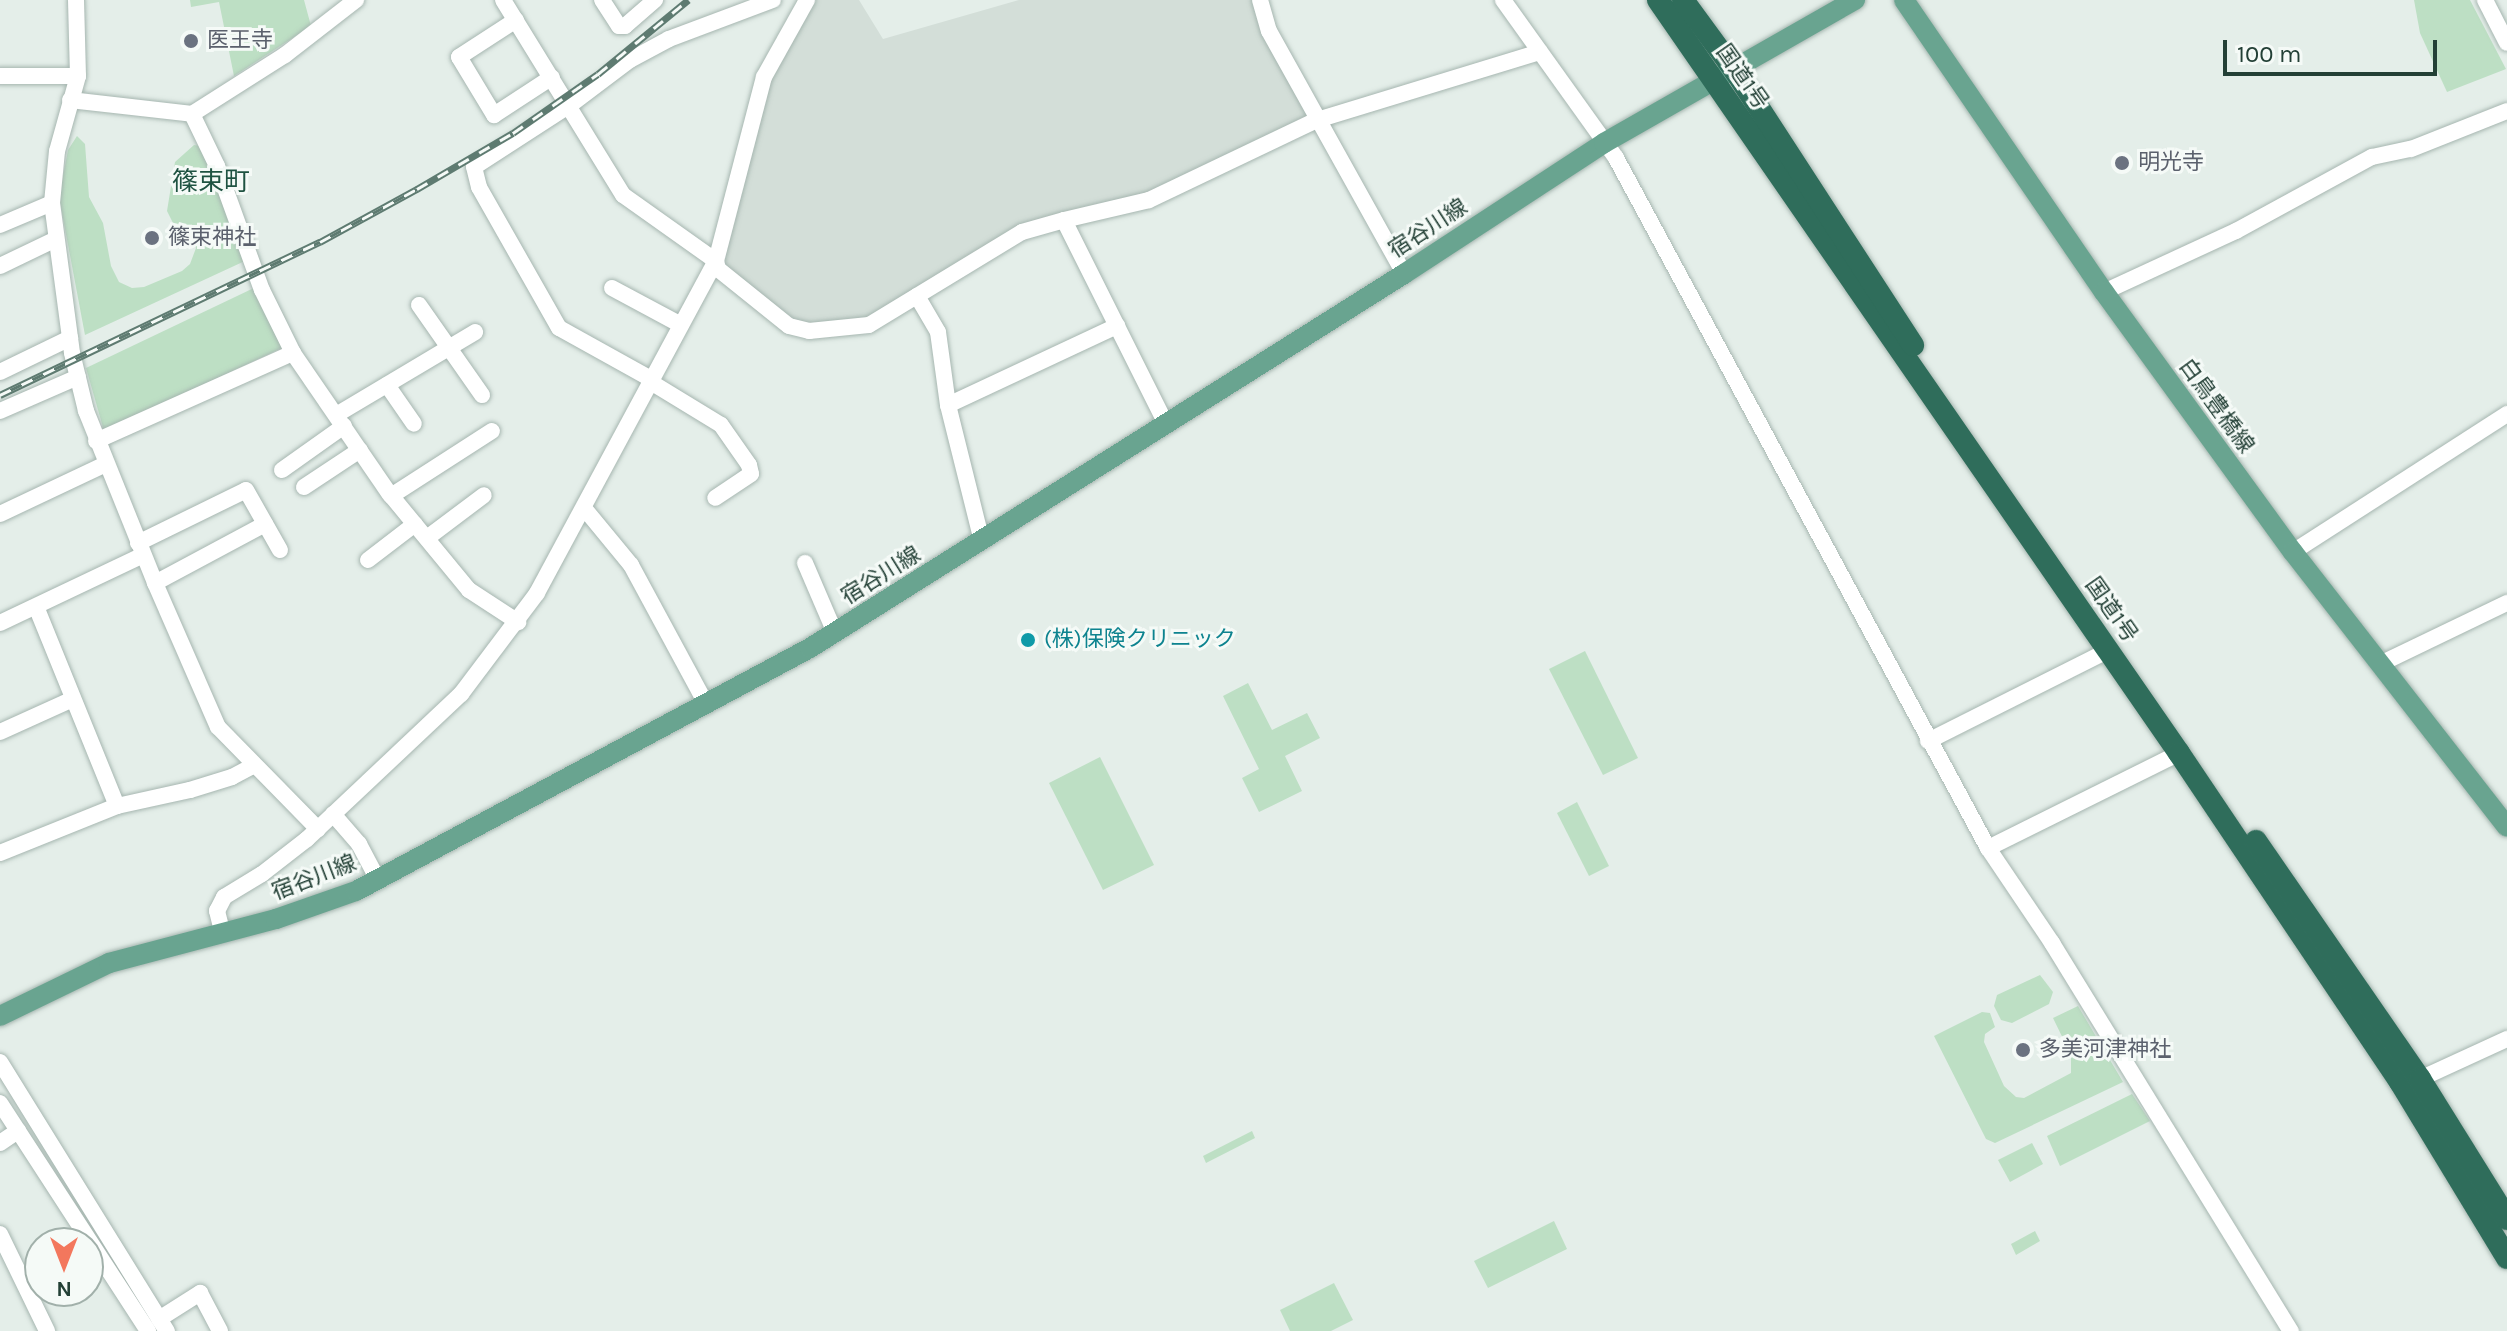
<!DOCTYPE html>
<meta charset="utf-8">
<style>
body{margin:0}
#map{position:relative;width:2507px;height:1331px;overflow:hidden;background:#e4eee9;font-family:Karla,"Noto Sans JP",sans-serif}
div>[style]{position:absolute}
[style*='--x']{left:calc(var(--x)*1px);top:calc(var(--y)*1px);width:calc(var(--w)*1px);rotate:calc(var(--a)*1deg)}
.built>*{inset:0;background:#d3ded8}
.green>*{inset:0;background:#bddfc4}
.roads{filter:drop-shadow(0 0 2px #a6b6b0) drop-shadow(0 0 2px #a6b6b0)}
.minor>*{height:16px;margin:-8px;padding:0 8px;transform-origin:8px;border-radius:8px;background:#fff}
.major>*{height:20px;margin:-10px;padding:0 10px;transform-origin:10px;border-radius:10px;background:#69a490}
.highway>*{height:22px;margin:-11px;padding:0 11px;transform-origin:11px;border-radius:11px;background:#2f6d5b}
.rail>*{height:7px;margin-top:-3.5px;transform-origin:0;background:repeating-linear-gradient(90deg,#f5faf7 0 12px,#5e7b71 0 24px);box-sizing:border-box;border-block:2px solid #5e7b71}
.dots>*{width:22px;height:22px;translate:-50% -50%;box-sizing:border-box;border:4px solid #f5faf7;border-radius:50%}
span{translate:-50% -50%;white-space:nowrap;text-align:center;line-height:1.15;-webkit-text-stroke:6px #f5faf7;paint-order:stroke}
.worship-label{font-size:22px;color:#5b616d}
.left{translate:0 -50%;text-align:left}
.street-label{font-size:22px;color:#234036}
.culture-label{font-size:22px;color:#0d838f}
.quarter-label{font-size:26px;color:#1f5342}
.north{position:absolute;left:24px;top:1227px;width:80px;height:80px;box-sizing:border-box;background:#f5faf7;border:2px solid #a1b0aa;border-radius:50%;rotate:180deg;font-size:22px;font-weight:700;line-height:32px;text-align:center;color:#234036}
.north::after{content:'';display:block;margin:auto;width:28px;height:36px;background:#f3775d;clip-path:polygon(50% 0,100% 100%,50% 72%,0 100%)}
.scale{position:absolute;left:2223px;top:40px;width:214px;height:36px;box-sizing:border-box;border:4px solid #234036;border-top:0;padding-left:10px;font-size:24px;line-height:28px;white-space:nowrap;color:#234036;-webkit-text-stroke:6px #f5faf7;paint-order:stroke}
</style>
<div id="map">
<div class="built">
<div style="clip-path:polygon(813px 0,859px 0,883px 39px,1019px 0,1255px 0,1308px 114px,1307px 120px,1147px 196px,1027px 223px,867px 321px,810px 327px,791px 323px,720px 261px,769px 77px)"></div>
</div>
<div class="green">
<div style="clip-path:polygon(190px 0,304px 0,311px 26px,234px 76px,219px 2px,191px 7px)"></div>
<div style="clip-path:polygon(2414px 0,2470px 0,2506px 69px,2447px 92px,2420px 33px)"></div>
<div style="clip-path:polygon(77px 136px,85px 144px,89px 197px,103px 223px,111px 266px,119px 282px,132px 288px,144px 287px,182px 271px,190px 264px,196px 248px,192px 239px,176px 229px,167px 211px,175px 162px,194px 145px,200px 146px,247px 260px,85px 335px,59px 197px,68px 150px)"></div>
<div style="clip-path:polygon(256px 287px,284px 347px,104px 431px,86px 368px)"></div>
<div style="clip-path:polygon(1585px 651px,1638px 758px,1603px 775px,1549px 669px)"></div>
<div style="clip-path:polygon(1248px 683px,1272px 730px,1307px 713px,1320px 738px,1285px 756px,1302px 791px,1259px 812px,1242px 778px,1259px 769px,1223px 696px)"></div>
<div style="clip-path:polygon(1100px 757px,1154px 865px,1103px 890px,1049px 783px)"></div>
<div style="clip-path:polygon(1577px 802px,1609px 866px,1589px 876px,1557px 813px)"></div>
<div style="clip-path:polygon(2040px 975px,2053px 992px,2049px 1004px,2012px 1023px,2001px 1020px,1994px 1006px,1997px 995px)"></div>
<div style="clip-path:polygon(2078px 1006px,2123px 1082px,1995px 1143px,1986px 1139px,1934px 1036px,1982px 1012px,1990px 1013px,1995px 1027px,1985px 1034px,1984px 1042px,2004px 1086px,2016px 1097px,2024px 1098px,2071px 1073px,2071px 1055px,2053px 1018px)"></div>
<div style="clip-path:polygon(2132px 1094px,2150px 1121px,2060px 1166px,2047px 1136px)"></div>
<div style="clip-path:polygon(1252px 1131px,1255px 1138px,1206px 1163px,1203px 1156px)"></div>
<div style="clip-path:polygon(2032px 1143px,2043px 1164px,2010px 1182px,1998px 1160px)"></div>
<div style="clip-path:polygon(1554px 1221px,1567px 1249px,1488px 1288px,1474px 1261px)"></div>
<div style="clip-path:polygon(2035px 1231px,2040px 1241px,2016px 1255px,2011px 1244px)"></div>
<div style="clip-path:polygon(1334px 1283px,1353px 1320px,1331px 1331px,1290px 1331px,1280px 1310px)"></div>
</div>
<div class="roads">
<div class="minor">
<div style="--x:76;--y:0;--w:76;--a:88.5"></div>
<div style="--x:78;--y:76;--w:78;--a:105.6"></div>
<div style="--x:57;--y:151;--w:52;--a:95.5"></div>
<div style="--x:52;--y:203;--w:151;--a:82.4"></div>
<div style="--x:72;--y:353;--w:60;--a:76.4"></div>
<div style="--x:86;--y:411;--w:185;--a:68.1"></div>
<div style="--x:155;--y:583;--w:157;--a:66.4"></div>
<div style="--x:218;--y:727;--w:143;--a:45.6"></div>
<div style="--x:503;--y:0;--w:229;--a:58.4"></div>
<div style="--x:623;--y:195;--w:114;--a:35.4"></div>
<div style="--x:716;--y:261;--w:8;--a:76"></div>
<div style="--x:718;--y:269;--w:91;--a:38.8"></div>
<div style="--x:789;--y:326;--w:21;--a:14"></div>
<div style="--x:809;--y:331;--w:60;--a:-5.7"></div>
<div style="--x:869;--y:325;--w:179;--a:-31.3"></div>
<div style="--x:1022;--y:232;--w:44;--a:-15.9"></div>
<div style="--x:602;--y:0;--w:31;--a:57"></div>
<div style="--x:619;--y:26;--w:6;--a:0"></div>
<div style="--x:625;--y:26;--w:40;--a:-41"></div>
<div style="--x:1260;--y:0;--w:32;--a:74"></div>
<div style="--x:1269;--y:31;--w:278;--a:60.9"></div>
<div style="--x:1503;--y:0;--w:194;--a:54.4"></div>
<div style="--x:1616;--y:158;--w:784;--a:61.67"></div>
<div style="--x:1988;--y:848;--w:115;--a:56"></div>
<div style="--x:2052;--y:943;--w:456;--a:58.4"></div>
<div style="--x:2485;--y:0;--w:48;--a:62.9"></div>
<div style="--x:516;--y:20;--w:68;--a:147"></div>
<div style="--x:459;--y:57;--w:68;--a:58.9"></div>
<div style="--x:494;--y:115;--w:69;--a:-33.2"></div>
<div style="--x:0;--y:76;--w:78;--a:0"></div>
<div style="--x:70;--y:100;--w:123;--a:6.5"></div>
<div style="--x:192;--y:114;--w:110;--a:-32.4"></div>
<div style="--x:285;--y:55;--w:90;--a:-37.8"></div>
<div style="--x:192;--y:114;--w:58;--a:64.3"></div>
<div style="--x:217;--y:166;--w:132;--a:70.1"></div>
<div style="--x:262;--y:290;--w:70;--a:63.8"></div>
<div style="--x:293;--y:353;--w:170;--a:55.6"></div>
<div style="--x:389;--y:493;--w:126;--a:50.5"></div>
<div style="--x:469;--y:590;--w:59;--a:33.1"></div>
<div style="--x:0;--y:225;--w:56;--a:-22.9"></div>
<div style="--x:0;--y:266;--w:62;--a:-25.7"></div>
<div style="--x:612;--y:288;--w:76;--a:28.2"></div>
<div style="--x:2104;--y:292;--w:145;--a:-24.8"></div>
<div style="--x:2236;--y:231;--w:155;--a:-28.6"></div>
<div style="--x:2372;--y:157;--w:40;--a:-12"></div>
<div style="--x:2411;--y:149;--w:103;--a:-21.6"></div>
<div style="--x:917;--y:296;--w:42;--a:59.7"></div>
<div style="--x:938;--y:332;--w:74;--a:82.2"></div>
<div style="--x:948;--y:405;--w:140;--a:76"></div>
<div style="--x:419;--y:305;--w:110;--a:55"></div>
<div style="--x:0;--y:372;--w:78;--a:-25.9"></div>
<div style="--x:651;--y:379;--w:105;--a:-151"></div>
<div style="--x:559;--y:328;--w:162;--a:-119.6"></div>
<div style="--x:479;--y:187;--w:21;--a:-104"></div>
<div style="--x:474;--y:167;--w:114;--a:-32.9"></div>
<div style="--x:570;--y:105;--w:75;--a:-36.9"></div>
<div style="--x:630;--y:60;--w:44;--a:-28.3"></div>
<div style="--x:669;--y:39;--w:111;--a:-20.6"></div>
<div style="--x:649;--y:381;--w:84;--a:31.4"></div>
<div style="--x:721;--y:425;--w:49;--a:55"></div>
<div style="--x:749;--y:465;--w:9;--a:77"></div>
<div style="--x:751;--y:474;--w:43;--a:146.3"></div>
<div style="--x:387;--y:385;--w:47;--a:55.3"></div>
<div style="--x:948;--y:405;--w:187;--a:-25.1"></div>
<div style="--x:0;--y:411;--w:85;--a:-23.6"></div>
<div style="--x:336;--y:415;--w:162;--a:-30.8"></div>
<div style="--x:1166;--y:424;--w:228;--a:-116.6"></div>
<div style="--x:1064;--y:220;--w:87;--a:-13.2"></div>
<div style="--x:1149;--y:200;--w:186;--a:-25.5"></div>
<div style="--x:1317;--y:120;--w:233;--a:-17"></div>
<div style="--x:96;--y:441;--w:216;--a:-24.1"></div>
<div style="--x:282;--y:470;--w:76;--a:-35.4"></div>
<div style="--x:304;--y:487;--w:67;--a:-33.5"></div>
<div style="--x:391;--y:496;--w:120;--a:-32.8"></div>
<div style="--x:584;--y:508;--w:74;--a:50.5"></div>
<div style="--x:631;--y:565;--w:156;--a:61.6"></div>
<div style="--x:0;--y:514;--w:117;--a:-25.3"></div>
<div style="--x:427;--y:538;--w:71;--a:-37"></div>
<div style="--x:138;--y:543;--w:120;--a:-26.1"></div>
<div style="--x:246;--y:490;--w:69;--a:60.5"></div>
<div style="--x:2293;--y:552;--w:255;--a:-32.8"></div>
<div style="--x:368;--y:560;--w:59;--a:-37.5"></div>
<div style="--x:805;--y:563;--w:76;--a:66.8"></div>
<div style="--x:155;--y:583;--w:125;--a:-28.2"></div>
<div style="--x:0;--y:623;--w:158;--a:-25.4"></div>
<div style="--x:2380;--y:664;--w:141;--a:-25.7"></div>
<div style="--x:0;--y:732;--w:80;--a:-24.3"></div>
<div style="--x:1928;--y:741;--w:200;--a:-26.7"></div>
<div style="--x:117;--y:806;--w:75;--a:-12.4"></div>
<div style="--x:190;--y:790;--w:44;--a:-17.2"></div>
<div style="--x:232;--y:777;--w:24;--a:-28"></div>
<div style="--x:333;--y:814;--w:40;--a:49"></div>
<div style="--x:359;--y:844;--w:41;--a:62.2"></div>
<div style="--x:1988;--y:848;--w:213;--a:-26.4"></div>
<div style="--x:0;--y:853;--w:126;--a:-21.9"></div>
<div style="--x:117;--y:806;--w:215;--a:-112.1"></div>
<div style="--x:222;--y:931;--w:21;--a:-104"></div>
<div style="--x:217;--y:911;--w:16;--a:-63"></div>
<div style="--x:224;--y:897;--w:44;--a:-31.2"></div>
<div style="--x:262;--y:874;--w:57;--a:-37.9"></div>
<div style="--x:307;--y:839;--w:212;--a:-43.3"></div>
<div style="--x:461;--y:694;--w:126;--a:-53"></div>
<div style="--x:537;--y:593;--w:377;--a:-61.7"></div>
<div style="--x:716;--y:261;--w:190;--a:-75.4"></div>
<div style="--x:764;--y:77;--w:88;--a:-60.8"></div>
<div style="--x:0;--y:1062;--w:317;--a:58.2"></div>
<div style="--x:2420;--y:1079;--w:96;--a:-24.7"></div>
<div style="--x:0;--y:1103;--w:272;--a:57"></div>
<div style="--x:0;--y:1143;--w:22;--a:-34"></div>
<div style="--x:0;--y:1234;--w:108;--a:64.1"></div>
<div style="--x:159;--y:1319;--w:49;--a:-32.4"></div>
<div style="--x:200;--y:1293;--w:43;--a:62.2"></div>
</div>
<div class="major">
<div style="--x:1904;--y:0;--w:354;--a:55.6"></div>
<div style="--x:2104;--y:292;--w:321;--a:54"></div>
<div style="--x:2293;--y:552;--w:348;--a:52.1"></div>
<div style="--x:0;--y:1016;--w:121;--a:-25.9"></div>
<div style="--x:109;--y:963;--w:173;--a:-14.8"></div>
<div style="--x:276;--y:919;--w:85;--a:-19.3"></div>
<div style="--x:356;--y:891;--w:515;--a:-28.16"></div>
<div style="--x:810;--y:648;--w:702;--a:-32.2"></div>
<div style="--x:1404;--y:274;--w:239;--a:-33.2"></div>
<div style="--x:1604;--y:143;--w:289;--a:-29.7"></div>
</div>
<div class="highway">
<div style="--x:1658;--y:0;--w:916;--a:55.32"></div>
<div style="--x:2179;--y:753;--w:396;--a:56.1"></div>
<div style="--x:2400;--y:1082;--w:206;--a:58.7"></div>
<div style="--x:1683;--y:0;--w:88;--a:53.8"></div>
<div style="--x:1735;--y:71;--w:327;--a:57"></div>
<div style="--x:2256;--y:841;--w:289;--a:55.4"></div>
<div style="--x:2420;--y:1079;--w:165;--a:58.1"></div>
</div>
</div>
<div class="rail">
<div style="--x:0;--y:395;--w:355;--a:-25.6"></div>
<div style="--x:320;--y:242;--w:111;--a:-28.7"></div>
<div style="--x:417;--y:189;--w:111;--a:-30.3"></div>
<div style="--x:513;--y:133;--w:103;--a:-34.8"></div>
<div style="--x:598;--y:74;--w:117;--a:-39.4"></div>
</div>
<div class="dots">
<div style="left:191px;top:41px;background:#6b7280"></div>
<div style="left:2122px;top:163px;background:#6b7280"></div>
<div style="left:152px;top:238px;background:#6b7280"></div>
<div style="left:1028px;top:640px;background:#0f9aa8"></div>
<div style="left:2023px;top:1050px;background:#6b7280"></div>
</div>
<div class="worship-label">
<span class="left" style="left:207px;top:41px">医王寺</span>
<span class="left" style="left:2138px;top:163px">明光寺</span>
<span class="left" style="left:168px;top:238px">篠束神社</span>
<span class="left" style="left:2039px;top:1050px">多美河津神社</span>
</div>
<div class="street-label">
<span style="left:1742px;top:77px;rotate:55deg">国道1号</span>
<span style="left:1428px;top:229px;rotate:-33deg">宿谷川線</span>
<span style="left:2216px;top:406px;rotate:54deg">白鳥豊橋線</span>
<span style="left:881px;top:576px;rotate:-32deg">宿谷川線</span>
<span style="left:2111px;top:610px;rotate:55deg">国道1号</span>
<span style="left:314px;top:878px;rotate:-21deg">宿谷川線</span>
</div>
<div class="culture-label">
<span class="left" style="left:1044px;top:640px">(株)保険クリニック</span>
</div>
<div class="quarter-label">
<span style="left:211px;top:182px">篠束町</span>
</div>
<div class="north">N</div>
<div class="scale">100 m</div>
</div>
